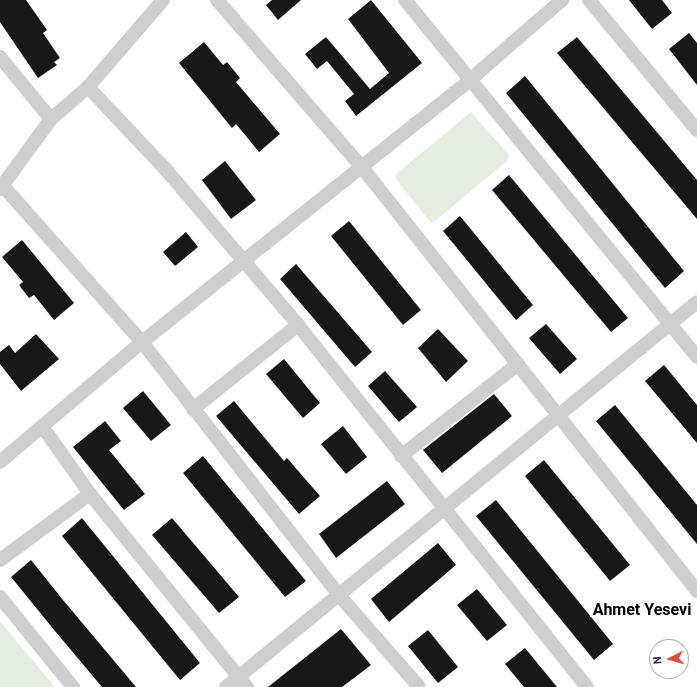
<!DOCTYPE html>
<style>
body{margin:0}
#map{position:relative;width:697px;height:687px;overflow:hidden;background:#fff;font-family:Roboto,sans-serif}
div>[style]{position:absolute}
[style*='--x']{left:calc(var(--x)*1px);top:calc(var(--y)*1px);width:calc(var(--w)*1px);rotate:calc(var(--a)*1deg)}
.green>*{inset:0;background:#e5ede0}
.building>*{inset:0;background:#181818}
.minor>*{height:14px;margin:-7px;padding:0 7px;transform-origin:7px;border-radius:7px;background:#cecece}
span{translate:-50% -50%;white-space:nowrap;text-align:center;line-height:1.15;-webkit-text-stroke:4px #fff;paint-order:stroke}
.district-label{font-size:16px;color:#000;font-weight:700}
.north{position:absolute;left:649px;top:639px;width:40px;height:40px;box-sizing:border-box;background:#fff;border:1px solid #adadad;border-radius:50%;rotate:264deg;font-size:11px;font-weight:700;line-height:16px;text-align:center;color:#313131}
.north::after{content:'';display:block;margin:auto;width:14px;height:18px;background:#df4d3c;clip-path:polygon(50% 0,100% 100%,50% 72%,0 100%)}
</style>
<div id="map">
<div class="green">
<div style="clip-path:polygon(471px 112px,509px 155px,508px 160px,434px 222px,430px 222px,395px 178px,396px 174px)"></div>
<div style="clip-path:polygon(0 621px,55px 687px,0 687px)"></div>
</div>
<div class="building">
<div style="clip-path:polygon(0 0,26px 0,47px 30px,43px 33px,60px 58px,54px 62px,57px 65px,38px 78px,0 22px)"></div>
<div style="clip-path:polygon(272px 0,301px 0,278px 20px,266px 5px)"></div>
<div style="clip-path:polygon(371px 0,422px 63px,356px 116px,345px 101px,354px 94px,327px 61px,317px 69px,305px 54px,326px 37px,370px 89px,389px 73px,348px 19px)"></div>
<div style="clip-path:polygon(629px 0,662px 0,672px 13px,652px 29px)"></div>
<div style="clip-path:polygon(689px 33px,697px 43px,697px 85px,669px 49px)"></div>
<div style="clip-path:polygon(577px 37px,697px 180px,697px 219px,557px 53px)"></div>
<div style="clip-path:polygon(204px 42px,223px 65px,227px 62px,240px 78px,236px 82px,280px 134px,259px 152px,236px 124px,232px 128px,179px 63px)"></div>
<div style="clip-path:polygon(525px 76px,684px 271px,665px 288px,506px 93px)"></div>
<div style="clip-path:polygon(225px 161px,256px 200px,231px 219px,202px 180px)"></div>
<div style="clip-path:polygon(509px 175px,628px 318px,611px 332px,492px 190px)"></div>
<div style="clip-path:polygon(460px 216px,533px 305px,516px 320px,443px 231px)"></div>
<div style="clip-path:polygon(349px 221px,421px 310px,403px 325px,331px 236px)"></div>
<div style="clip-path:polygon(186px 232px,198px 247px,175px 266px,163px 252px)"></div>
<div style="clip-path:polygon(22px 240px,74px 303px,54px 320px,34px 295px,29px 298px,19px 285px,23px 282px,2px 257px)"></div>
<div style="clip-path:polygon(296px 264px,372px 352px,355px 367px,280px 279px)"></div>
<div style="clip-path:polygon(546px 324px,577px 359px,560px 374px,529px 338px)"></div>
<div style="clip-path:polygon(438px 329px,468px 361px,446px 382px,418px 348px)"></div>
<div style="clip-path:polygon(36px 334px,59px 359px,21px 391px,0 364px,0 352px,9px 345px,15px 353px)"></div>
<div style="clip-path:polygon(284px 359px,320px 403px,303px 418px,266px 374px)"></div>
<div style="clip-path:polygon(664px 365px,697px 405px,697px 443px,645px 381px)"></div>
<div style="clip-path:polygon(385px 371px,417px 407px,399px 422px,368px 386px)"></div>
<div style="clip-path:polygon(143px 391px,171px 425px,151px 441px,123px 408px)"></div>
<div style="clip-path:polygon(494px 394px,512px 416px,442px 473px,423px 450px)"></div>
<div style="clip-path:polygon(234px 401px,284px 461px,287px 458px,320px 496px,299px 514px,216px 416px)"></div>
<div style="clip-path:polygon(615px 405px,697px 505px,697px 544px,596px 421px)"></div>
<div style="clip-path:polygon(105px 421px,121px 441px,109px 450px,145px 494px,124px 510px,73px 447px)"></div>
<div style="clip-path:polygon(343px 426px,367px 457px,346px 474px,321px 444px)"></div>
<div style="clip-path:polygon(203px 456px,306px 581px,285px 597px,183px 473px)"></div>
<div style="clip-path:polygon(544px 460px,630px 565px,610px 581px,525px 476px)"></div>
<div style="clip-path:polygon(387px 481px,405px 504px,336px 558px,319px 534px)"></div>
<div style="clip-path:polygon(496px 500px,613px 644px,594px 660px,476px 516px)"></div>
<div style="clip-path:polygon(82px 518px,200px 663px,180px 680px,62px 536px)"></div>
<div style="clip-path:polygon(172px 518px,239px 597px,219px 613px,152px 535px)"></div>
<div style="clip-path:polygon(438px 543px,456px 565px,389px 622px,371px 599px)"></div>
<div style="clip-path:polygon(31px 560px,63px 600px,136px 687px,102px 687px,55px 631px,11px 577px)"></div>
<div style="clip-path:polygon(477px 589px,507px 625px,487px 641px,457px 605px)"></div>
<div style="clip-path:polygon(341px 629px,371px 665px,354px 678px,342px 687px,268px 687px)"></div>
<div style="clip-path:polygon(428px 630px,458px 667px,438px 683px,408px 646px)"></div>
<div style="clip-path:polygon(525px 648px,557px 687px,524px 687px,505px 664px)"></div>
</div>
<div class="minor">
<div style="--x:217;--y:0;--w:220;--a:49.1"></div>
<div style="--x:361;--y:166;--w:542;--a:51.67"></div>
<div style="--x:405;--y:0;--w:461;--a:50.7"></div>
<div style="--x:589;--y:0;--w:169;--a:50.3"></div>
<div style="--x:0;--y:57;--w:80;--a:50.6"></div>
<div style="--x:88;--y:87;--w:117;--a:46.7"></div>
<div style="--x:168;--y:172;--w:201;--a:49.6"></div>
<div style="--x:298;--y:325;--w:463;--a:51.4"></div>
<div style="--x:3;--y:186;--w:209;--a:48.3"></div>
<div style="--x:142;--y:342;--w:319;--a:52.1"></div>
<div style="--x:338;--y:594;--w:123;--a:48.9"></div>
<div style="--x:0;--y:189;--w:87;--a:-53.9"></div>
<div style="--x:51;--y:119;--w:49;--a:-40.9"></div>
<div style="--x:88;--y:87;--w:115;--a:-49.2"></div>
<div style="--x:193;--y:409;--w:134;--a:-38.7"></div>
<div style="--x:42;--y:426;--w:83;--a:54.8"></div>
<div style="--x:90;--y:494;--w:249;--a:50.9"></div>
<div style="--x:401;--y:456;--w:149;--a:-38.2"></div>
<div style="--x:0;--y:462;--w:186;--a:-40.2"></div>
<div style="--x:142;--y:342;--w:421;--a:-38.6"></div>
<div style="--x:471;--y:79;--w:121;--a:-41"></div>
<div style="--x:0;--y:560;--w:112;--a:-36.3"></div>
<div style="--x:0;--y:597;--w:116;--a:51"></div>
<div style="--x:226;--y:687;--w:608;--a:-39.26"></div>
</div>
<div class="district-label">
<span style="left:642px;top:610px">Ahmet Yesevi</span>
</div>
<div class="north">N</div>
</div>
